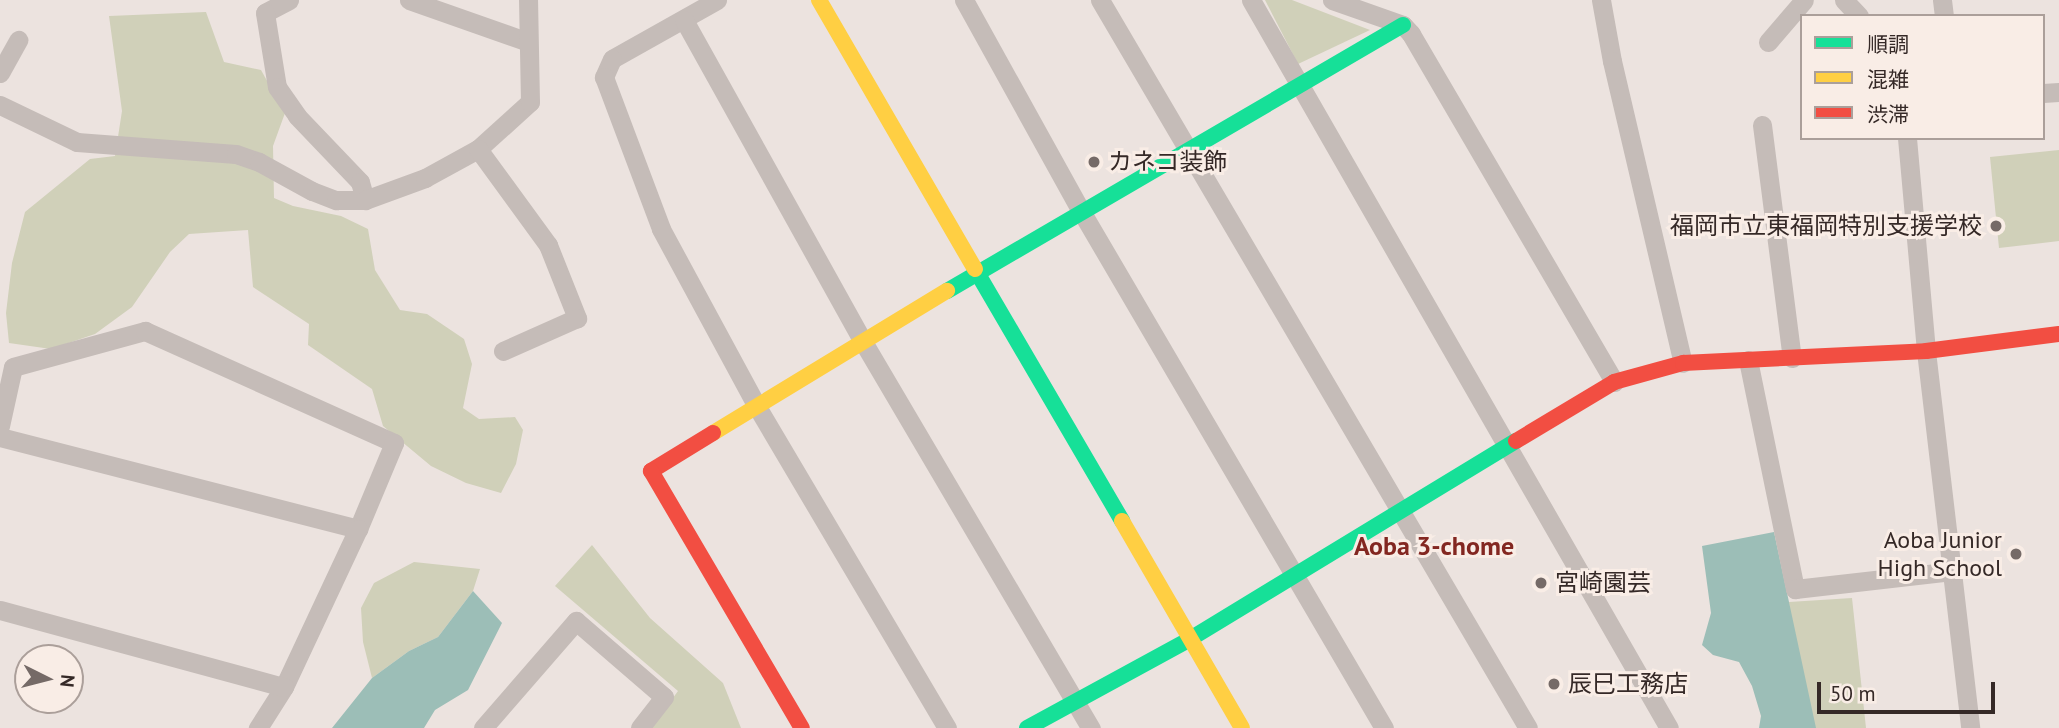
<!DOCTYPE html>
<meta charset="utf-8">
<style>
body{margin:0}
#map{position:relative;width:2059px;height:728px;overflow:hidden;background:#ece3df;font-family:"PT Sans","Noto Sans JP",sans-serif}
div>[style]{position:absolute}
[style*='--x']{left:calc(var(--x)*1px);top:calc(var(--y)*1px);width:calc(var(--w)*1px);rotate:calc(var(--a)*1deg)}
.green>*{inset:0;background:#d0d0b9}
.water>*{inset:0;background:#9cbeb7}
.street>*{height:19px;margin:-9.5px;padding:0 9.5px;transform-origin:9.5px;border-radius:9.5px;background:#c5bcb8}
.fast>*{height:16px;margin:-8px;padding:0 8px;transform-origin:8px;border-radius:8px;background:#16e098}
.slow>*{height:16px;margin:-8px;padding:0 8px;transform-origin:8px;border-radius:8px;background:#ffcf43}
.jam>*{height:16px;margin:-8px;padding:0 8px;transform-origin:8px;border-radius:8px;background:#f24e42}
.dots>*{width:19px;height:19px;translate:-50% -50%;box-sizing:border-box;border:4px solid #f9ede6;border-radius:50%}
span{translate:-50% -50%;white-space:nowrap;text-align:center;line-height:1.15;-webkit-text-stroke:6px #f9ede6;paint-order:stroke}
.poi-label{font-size:24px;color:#352927}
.left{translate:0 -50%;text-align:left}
.right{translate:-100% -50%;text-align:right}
.neighbourhood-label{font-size:26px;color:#832721;font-weight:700}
.legend{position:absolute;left:1800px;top:14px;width:245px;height:126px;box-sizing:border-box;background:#f9ede6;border:2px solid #ab9f9a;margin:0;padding:9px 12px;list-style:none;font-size:21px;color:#352927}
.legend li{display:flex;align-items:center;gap:14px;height:35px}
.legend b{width:35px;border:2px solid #ab9f9a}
.north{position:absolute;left:14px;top:644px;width:70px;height:70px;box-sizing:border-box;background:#f9ede6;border:2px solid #ab9f9a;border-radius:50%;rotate:96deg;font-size:19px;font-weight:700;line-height:28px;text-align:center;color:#352927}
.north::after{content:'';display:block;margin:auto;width:24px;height:32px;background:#756a67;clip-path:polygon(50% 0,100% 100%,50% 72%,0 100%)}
.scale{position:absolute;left:1817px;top:682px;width:178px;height:32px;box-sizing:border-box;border:4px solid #352927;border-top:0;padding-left:9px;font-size:21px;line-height:24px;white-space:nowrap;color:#352927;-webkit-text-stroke:5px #f9ede6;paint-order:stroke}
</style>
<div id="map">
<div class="green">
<div style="clip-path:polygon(1265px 0,1292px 0,1370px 30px,1298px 64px)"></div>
<div style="clip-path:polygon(206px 12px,224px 62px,261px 70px,285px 113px,273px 146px,274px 198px,293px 206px,341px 216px,368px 229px,375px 270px,400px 310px,427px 314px,464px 339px,472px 364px,463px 408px,479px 419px,515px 417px,523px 430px,516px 464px,501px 493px,466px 483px,431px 466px,383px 426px,372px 389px,308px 345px,309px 324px,253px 287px,248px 230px,189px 234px,170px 252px,132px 307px,95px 334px,51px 349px,9px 343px,6px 313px,12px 263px,25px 212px,90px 159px,115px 156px,122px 111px,109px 16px)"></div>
<div style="clip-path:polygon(2059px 150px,2059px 241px,1999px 248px,1990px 157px)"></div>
<div style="clip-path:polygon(592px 545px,650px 618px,723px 683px,741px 728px,651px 728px,678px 691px,555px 586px)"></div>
<div style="clip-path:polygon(414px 562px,480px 569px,473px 591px,438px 637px,409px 651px,372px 678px,363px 642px,361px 608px,374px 583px)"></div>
<div style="clip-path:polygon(1852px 598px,1866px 728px,1797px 728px,1789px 602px)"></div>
</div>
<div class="water">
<div style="clip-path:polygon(1774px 532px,1816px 728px,1759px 728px,1761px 716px,1752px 686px,1739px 662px,1713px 655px,1702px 645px,1711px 613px,1702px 546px)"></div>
<div style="clip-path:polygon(473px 591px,502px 623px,468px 690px,435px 710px,424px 728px,332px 728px,372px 678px,409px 651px,438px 637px)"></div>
</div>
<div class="street">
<div style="--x:289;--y:0;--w:27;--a:152"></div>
<div style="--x:265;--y:13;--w:75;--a:80.8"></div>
<div style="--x:277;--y:87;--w:35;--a:55"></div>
<div style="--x:297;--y:116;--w:91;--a:46.3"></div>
<div style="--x:360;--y:182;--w:19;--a:74"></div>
<div style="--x:409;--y:0;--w:126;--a:19.4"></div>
<div style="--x:717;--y:0;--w:120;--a:150.7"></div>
<div style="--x:612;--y:59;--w:20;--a:114"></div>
<div style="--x:604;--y:77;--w:162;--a:69.4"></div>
<div style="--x:661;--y:229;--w:200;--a:61.6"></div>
<div style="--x:756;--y:405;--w:375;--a:59.4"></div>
<div style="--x:964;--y:0;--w:241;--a:61"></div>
<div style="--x:1081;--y:211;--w:599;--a:59.63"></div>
<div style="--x:1100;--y:0;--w:844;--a:59.55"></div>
<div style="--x:1251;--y:0;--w:839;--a:60.14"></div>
<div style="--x:1332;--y:0;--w:75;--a:19.4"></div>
<div style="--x:1403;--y:25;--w:12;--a:48"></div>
<div style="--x:1411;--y:34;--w:403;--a:59.7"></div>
<div style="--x:1601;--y:0;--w:62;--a:79.8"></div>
<div style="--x:1612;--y:61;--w:310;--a:76.8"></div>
<div style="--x:1844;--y:0;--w:22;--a:47"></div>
<div style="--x:1942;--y:0;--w:16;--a:83"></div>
<div style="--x:684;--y:20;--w:366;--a:60.9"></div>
<div style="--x:862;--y:340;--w:451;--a:59.5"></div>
<div style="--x:1768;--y:42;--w:55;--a:-49.4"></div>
<div style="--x:0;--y:73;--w:38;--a:-61"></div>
<div style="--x:2043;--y:93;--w:16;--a:-4"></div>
<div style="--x:0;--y:105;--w:85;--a:25.7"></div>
<div style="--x:77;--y:142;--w:159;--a:4.3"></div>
<div style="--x:236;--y:154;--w:24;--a:19"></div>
<div style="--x:259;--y:162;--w:60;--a:28.7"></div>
<div style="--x:312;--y:191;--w:26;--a:21"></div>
<div style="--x:336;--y:200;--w:29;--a:0"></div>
<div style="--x:365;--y:200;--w:64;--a:-20.1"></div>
<div style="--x:425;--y:178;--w:60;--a:-28.7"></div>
<div style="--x:478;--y:149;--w:70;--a:-42.1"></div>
<div style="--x:530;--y:102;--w:102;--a:-91.1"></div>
<div style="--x:1762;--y:125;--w:235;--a:82.7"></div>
<div style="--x:1907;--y:138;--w:214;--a:84.9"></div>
<div style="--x:1926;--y:351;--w:380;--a:83.3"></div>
<div style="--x:478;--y:149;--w:119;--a:53.9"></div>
<div style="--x:548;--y:245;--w:79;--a:68.3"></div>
<div style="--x:577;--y:318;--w:81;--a:156"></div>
<div style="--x:1748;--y:360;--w:234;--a:78.4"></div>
<div style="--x:1795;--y:589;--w:158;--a:-6.5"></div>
<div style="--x:0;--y:426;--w:60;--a:-77.6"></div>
<div style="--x:13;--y:367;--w:137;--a:-15.3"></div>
<div style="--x:145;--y:331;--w:273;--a:24.2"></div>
<div style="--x:394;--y:443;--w:93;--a:112.7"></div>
<div style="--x:0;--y:437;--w:370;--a:14.4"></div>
<div style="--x:358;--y:529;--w:174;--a:115.1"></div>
<div style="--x:284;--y:687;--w:49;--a:122.4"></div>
<div style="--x:0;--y:610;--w:294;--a:15.2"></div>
<div style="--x:483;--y:728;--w:142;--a:-49"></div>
<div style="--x:576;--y:621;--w:116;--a:40.8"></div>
<div style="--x:664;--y:697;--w:39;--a:128"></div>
</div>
<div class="fast">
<div style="--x:975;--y:269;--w:292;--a:59.7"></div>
<div style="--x:947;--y:291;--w:528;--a:-30.26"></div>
<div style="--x:1027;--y:728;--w:186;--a:-28.6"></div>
<div style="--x:1190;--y:639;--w:381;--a:-31.3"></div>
</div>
<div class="slow">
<div style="--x:819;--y:0;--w:311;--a:59.9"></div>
<div style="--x:713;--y:433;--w:274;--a:-31.3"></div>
<div style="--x:1122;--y:521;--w:239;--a:59.9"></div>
</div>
<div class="jam">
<div style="--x:713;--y:433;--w:73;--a:148.5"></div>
<div style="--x:651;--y:471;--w:298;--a:59.6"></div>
<div style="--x:1516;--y:441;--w:114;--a:-31"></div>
<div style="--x:1614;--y:382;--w:72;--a:-15.4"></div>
<div style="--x:1683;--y:363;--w:243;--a:-2.8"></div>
<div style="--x:1926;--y:351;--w:134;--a:-7.3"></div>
</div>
<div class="dots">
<div style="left:1094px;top:162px;background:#756a67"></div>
<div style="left:1996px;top:226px;background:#756a67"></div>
<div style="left:2016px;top:554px;background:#756a67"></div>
<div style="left:1541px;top:583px;background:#756a67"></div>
<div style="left:1554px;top:684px;background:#756a67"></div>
</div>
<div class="poi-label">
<span class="left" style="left:1108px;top:162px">カネコ装飾</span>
<span class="right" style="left:1982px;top:226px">福岡市立東福岡特別支援学校</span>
<span class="right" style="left:2002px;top:554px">Aoba Junior<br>High School</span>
<span class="left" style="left:1555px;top:583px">宮崎園芸</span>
<span class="left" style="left:1568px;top:684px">辰巳工務店</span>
</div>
<div class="neighbourhood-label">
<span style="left:1434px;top:546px">Aoba 3-chome</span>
</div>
<ul class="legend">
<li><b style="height:9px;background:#16e098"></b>順調</li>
<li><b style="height:9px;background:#ffcf43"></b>混雑</li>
<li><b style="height:9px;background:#f24e42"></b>渋滞</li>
</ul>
<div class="north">N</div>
<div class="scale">50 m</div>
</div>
